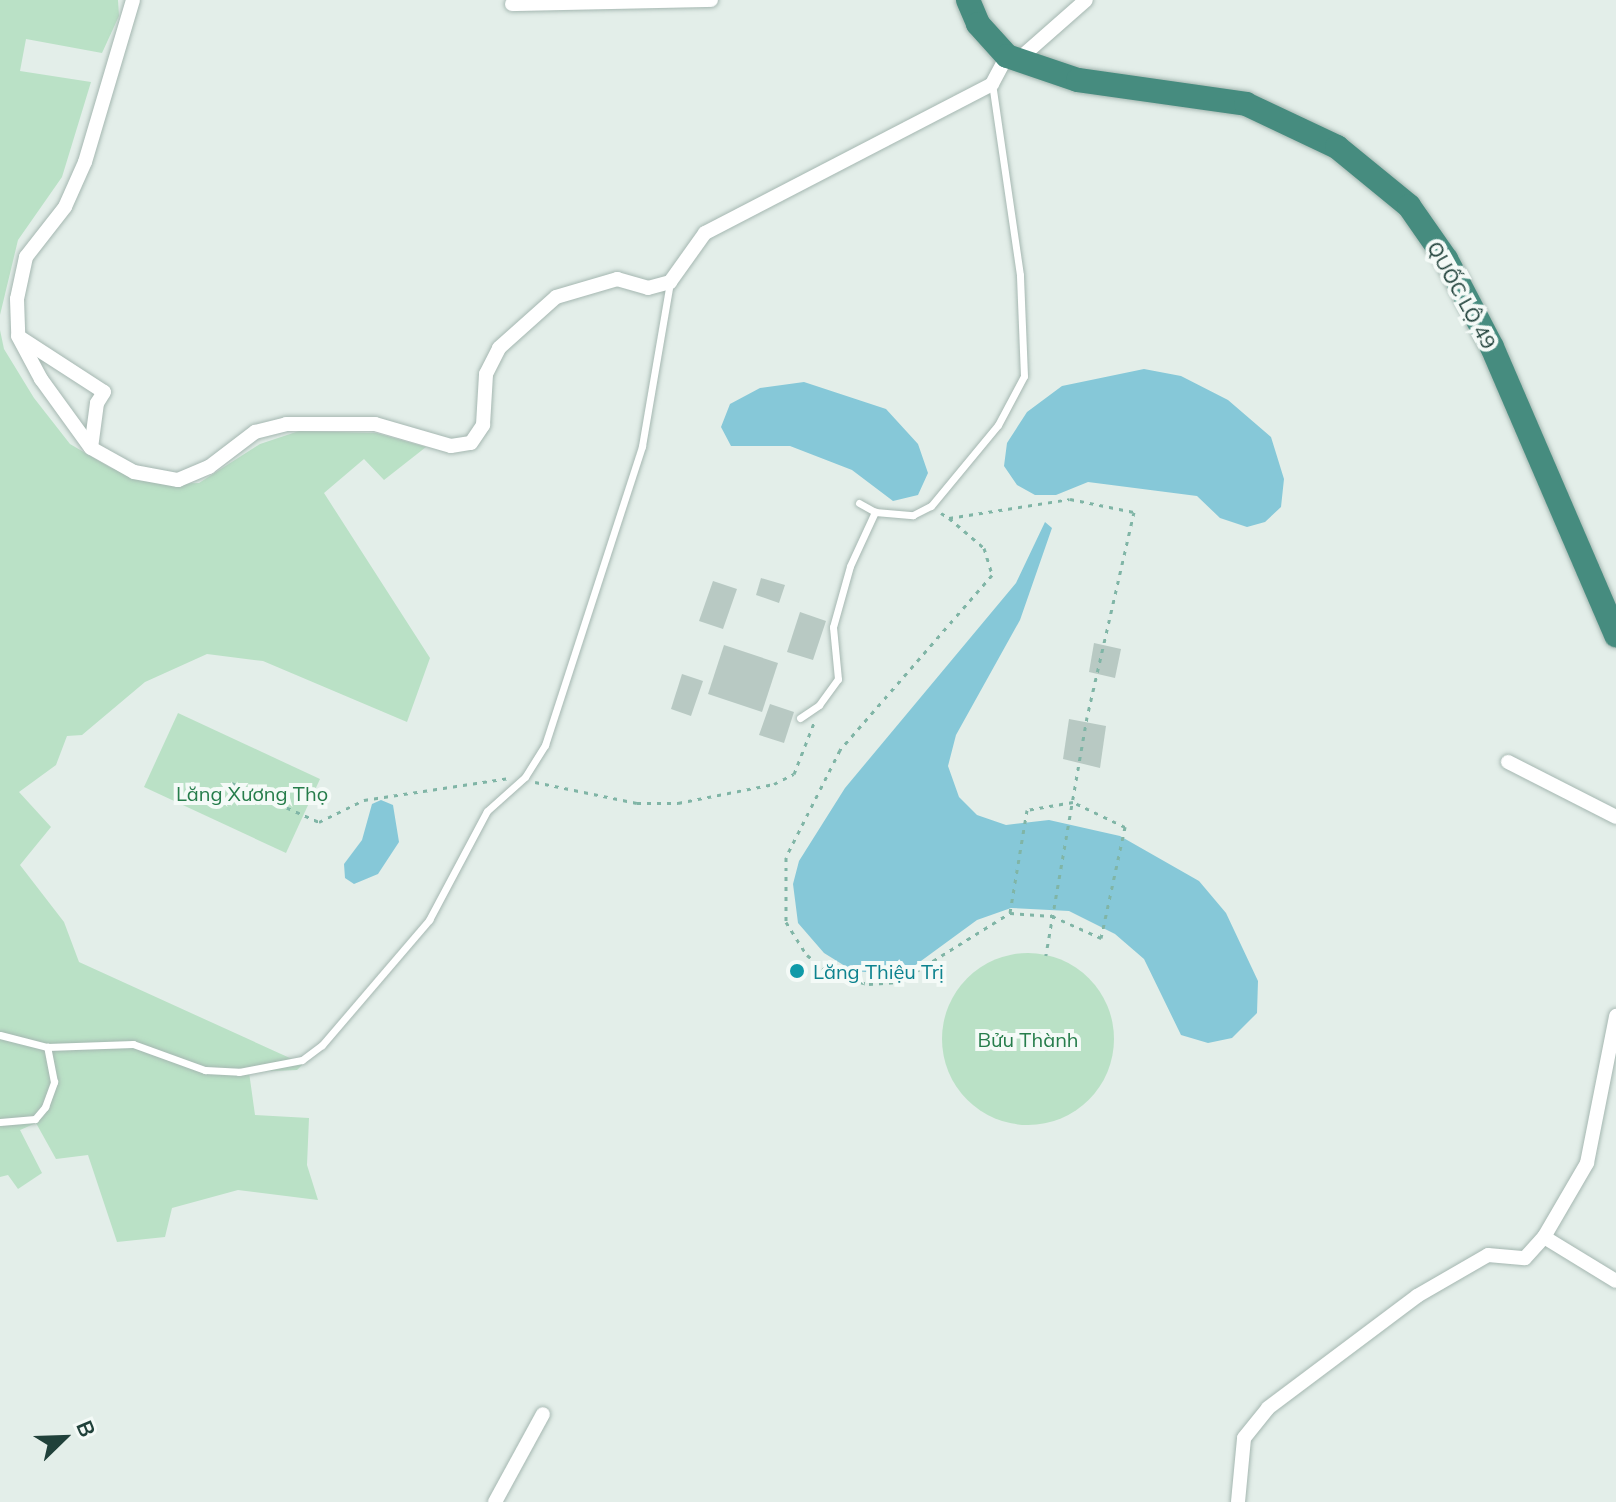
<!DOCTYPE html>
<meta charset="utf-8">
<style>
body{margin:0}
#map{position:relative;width:1616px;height:1502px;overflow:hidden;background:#e3eee9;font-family:Mulish,sans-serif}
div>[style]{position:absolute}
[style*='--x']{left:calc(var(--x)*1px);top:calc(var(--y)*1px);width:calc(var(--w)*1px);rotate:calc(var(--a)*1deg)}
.green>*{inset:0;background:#bae1c6}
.round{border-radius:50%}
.water>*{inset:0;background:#86c8d8}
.building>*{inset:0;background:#b8c9c3}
.path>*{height:3px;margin-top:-1.5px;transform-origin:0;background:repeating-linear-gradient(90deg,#80b5a6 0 4px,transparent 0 10px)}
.roads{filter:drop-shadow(0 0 2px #a5b7b1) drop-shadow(0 0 2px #a5b7b1)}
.service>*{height:7px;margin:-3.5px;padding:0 3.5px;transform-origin:3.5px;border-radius:3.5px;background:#fff}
.minor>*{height:14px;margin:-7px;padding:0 7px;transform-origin:7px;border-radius:7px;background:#fff}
.trunk>*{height:24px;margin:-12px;padding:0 12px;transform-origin:12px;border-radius:12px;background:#468c7f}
.dots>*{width:22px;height:22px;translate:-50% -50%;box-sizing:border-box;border:4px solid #f4faf7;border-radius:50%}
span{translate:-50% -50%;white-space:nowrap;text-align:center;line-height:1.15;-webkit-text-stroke:8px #f4faf7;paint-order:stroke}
.street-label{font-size:20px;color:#20413a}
.park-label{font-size:20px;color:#267d4b}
.culture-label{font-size:20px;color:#0d838f}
.left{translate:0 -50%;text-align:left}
.north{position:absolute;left:24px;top:1398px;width:80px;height:80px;-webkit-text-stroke:6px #f4faf7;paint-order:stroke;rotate:67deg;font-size:22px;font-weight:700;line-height:32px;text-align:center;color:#20413a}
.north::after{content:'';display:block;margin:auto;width:28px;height:36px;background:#20413a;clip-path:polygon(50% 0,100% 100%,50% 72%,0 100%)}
</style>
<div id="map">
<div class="green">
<div style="clip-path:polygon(0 0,118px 0,119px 16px,102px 53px,26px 39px,20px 71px,91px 82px,62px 177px,18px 240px,0 315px)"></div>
<div style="clip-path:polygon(0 330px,4px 349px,34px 398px,70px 444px,111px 468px,162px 484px,199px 483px,260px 444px,299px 431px,376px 433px,426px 447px,384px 480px,364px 459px,324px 493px,430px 658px,407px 722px,263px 661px,207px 654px,145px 682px,82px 735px,67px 736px,56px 765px,19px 792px,51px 827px,20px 865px,64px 922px,79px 962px,303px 1064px,297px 1070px,249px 1072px,255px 1115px,309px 1118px,307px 1165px,318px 1200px,238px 1190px,172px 1208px,165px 1237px,117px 1242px,88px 1155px,56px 1159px,36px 1123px,20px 1130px,42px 1173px,18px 1189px,8px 1175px,0 1177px)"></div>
<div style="clip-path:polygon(178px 713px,320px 779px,286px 853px,144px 787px)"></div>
<div class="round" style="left:942px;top:953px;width:172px;height:172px"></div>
</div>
<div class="water">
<div style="clip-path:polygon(1144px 369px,1181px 376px,1228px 400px,1271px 437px,1284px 479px,1281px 507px,1265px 522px,1247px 527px,1220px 518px,1197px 496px,1088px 482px,1056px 495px,1035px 495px,1017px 485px,1004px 466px,1007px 443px,1027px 412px,1062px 386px)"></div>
<div style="clip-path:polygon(804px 382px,886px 409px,918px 444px,928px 473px,918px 495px,893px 501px,852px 470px,790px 446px,731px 446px,721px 427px,730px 404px,760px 388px)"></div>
<div style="clip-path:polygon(1045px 522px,1052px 528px,1020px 620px,956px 735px,948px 766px,959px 797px,977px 815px,1006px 825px,1049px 820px,1120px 836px,1199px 881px,1226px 913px,1258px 981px,1257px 1013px,1232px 1038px,1208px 1043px,1181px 1035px,1144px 959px,1115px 934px,1069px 911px,1011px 908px,977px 920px,910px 969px,878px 973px,853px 971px,824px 953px,798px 923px,793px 884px,799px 861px,845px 788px,1016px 583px)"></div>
<div style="clip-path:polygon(381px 800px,393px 805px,399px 842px,378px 874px,354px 884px,345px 878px,344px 864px,362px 840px,372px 804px)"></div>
</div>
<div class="building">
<div style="clip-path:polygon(761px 578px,785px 585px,779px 603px,756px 595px)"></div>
<div style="clip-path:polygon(713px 581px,737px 589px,723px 629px,699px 621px)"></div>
<div style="clip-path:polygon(800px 612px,826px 621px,813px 660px,787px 652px)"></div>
<div style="clip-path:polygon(1094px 643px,1121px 649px,1115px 678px,1089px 672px)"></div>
<div style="clip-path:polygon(724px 645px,778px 663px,762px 712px,708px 694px)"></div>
<div style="clip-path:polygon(682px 674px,703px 681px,691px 716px,671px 709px)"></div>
<div style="clip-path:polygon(770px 704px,794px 712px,784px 743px,759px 735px)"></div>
<div style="clip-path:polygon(1069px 719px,1106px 726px,1100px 768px,1063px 759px)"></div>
</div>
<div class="path">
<div style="--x:941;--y:513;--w:9;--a:32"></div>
<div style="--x:949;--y:518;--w:122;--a:-8.9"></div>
<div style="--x:1070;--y:499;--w:65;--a:11.5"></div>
<div style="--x:1134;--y:512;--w:210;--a:102.9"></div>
<div style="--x:1087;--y:717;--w:242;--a:99.8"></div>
<div style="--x:949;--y:518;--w:46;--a:40.6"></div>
<div style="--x:984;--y:548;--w:28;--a:73"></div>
<div style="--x:992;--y:575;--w:232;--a:131"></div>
<div style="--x:840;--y:750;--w:120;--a:116.8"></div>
<div style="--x:786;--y:857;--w:65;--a:90"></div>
<div style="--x:786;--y:922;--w:39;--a:58"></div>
<div style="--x:807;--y:955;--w:32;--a:39"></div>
<div style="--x:832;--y:975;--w:38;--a:14"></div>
<div style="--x:869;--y:984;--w:30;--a:-4"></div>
<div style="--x:899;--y:982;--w:131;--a:-31.9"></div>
<div style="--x:1010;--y:913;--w:42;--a:4.1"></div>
<div style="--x:1052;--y:916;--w:54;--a:24.2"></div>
<div style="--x:1101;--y:938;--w:114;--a:-77.8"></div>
<div style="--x:1125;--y:827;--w:58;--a:-154.3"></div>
<div style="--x:1073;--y:802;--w:47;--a:170.1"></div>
<div style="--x:1027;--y:810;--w:104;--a:99.4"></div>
<div style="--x:535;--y:782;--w:104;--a:11.6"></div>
<div style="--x:637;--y:803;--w:41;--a:0"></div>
<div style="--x:678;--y:803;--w:98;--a:-11.2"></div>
<div style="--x:774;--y:784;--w:22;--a:-27"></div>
<div style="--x:794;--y:774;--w:58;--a:-68.7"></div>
<div style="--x:232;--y:783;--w:95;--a:24.1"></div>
<div style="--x:319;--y:822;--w:50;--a:-26.1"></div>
<div style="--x:364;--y:800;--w:147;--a:-8.6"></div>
</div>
<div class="roads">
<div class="service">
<div style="--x:859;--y:503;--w:18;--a:29"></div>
<div style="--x:875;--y:512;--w:38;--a:5"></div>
<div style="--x:913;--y:515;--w:20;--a:-27"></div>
<div style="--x:931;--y:506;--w:105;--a:-50.4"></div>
<div style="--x:998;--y:425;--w:55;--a:-62"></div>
<div style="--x:1024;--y:376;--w:101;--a:-92.3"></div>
<div style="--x:1020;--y:275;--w:193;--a:-98.3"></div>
<div style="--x:800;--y:718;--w:23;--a:-34"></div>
<div style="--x:819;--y:705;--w:32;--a:-54"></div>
<div style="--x:838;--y:679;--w:52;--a:-95.5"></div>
<div style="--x:833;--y:627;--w:63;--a:-74.4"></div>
<div style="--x:850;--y:566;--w:60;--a:-65.2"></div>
<div style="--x:0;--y:1035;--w:49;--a:14.3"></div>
<div style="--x:47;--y:1047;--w:86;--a:-2"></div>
<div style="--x:133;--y:1044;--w:77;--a:19.9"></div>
<div style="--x:205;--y:1070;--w:34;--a:3"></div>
<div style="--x:239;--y:1072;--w:64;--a:-10.8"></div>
<div style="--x:302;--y:1060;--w:25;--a:-37"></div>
<div style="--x:322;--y:1045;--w:165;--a:-49.4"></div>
<div style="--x:429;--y:920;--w:123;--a:-62"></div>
<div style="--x:487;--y:811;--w:51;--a:-41.8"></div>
<div style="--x:525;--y:777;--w:38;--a:-58"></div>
<div style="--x:545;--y:745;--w:314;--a:-72"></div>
<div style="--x:642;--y:446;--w:166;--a:-80.3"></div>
<div style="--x:0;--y:1122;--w:35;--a:-5"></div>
<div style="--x:35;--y:1119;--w:16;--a:-50"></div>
<div style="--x:45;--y:1107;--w:27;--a:-70"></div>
<div style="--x:54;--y:1082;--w:36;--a:-101"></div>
</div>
<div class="minor">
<div style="--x:133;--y:0;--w:169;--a:106.5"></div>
<div style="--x:85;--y:162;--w:49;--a:114"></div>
<div style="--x:65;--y:207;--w:63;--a:128"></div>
<div style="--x:26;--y:257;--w:43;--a:102.1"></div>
<div style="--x:17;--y:299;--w:37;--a:88"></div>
<div style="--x:18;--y:336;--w:49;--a:61.9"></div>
<div style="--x:41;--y:379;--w:85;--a:54.1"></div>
<div style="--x:91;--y:448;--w:49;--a:29.2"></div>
<div style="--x:134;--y:472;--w:45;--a:10.3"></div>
<div style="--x:178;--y:480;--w:34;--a:-23"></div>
<div style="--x:209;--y:467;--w:58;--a:-37.3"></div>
<div style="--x:255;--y:432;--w:32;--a:-14"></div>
<div style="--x:286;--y:424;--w:89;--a:0"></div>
<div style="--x:375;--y:424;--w:79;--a:16.1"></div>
<div style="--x:451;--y:446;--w:20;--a:-9"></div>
<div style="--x:471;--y:443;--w:22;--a:-56"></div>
<div style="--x:483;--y:425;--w:51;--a:-86.6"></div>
<div style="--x:486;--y:374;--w:29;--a:-63"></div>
<div style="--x:499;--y:348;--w:76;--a:-41.8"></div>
<div style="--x:556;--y:297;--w:64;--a:-16.4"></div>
<div style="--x:617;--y:279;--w:32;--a:16"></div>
<div style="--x:648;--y:288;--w:23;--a:-15"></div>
<div style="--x:670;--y:282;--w:60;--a:-54.5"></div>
<div style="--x:705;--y:233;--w:323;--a:-27.4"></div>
<div style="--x:992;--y:84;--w:32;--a:-62"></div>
<div style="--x:512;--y:4;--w:199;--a:-1.2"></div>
<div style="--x:1019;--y:59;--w:89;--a:-41.4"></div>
<div style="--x:19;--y:337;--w:101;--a:32.9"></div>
<div style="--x:104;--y:392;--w:13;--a:122"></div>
<div style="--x:97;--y:403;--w:45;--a:97.6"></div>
<div style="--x:1508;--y:762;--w:121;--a:27"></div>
<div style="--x:1544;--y:1237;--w:84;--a:31.4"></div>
<div style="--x:495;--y:1502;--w:100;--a:-61.4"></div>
<div style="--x:1238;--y:1502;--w:64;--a:-84.6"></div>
<div style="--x:1244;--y:1438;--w:38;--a:-51"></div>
<div style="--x:1268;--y:1408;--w:186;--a:-36.9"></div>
<div style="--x:1417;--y:1296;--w:82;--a:-30"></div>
<div style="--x:1488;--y:1255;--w:37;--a:5"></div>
<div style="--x:1525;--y:1258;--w:28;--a:-48"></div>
<div style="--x:1544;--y:1237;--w:86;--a:-59.8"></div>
<div style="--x:1587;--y:1163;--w:150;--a:-78.8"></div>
</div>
<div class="trunk">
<div style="--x:968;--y:0;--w:26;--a:67"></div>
<div style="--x:978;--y:24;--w:43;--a:47.8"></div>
<div style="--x:1007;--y:56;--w:75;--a:18.7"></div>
<div style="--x:1078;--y:80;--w:170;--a:8.1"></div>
<div style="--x:1246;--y:104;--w:101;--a:25.3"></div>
<div style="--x:1337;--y:147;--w:93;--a:39.3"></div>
<div style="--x:1409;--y:206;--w:65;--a:55.1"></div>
<div style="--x:1446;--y:259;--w:99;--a:62.4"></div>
<div style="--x:1492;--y:347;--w:314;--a:66.7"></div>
</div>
</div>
<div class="dots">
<div style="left:797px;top:971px;background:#0f9aa8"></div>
</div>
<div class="street-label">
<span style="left:1462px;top:295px;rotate:61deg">QUỐC LỘ 49</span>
</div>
<div class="park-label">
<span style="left:252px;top:793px">Lăng Xương Thọ</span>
<span style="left:1028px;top:1039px">Bửu Thành</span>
</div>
<div class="culture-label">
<span class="left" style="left:813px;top:971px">Lăng Thiệu Trị</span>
</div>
<div class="north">B</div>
</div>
